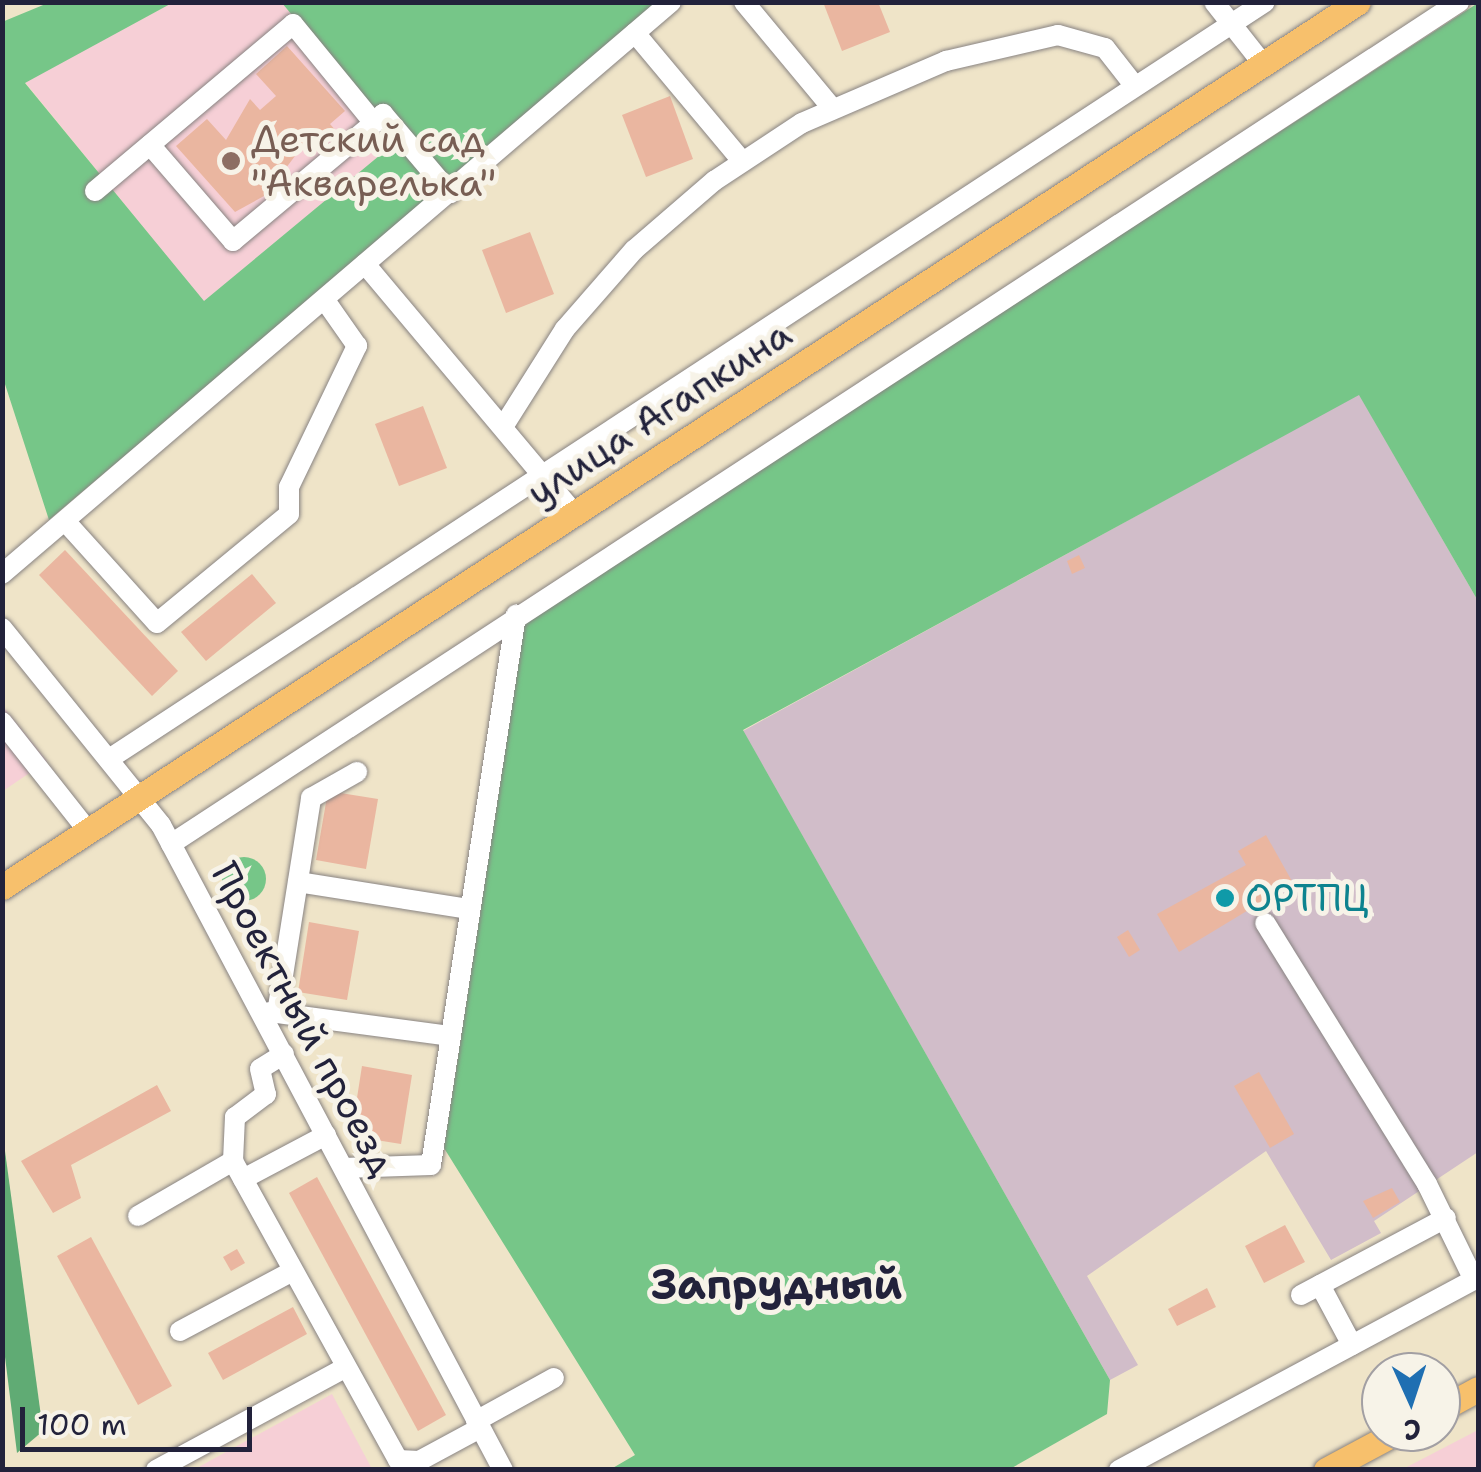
<!DOCTYPE html>
<meta charset="utf-8">
<style>
body{margin:0}
#map{position:relative;width:1481px;height:1472px;overflow:hidden;background:#efe4c8;font-family:"Shantell Sans",sans-serif}
div>[style]{position:absolute}
[style*='--x']{left:calc(var(--x)*1px);top:calc(var(--y)*1px);width:calc(var(--w)*1px);rotate:calc(var(--a)*1deg)}
.built>*{inset:0;background:#f6cfd6}
.industrial>*{inset:0;background:#d1bdc9}
.green>*{inset:0;background:#76c688}
.round{border-radius:50%}
.forest>*{inset:0;background:#60ab74}
.building>*{inset:0;background:#eab6a0}
.roads{filter:drop-shadow(0 0 2px #888382) drop-shadow(0 0 2px #888382)}
.minor>*{height:20px;margin:-10px;padding:0 10px;transform-origin:10px;border-radius:10px;background:#fff}
.major>*{height:25px;margin:-12.5px;padding:0 12.5px;transform-origin:12.5px;border-radius:12.5px;background:#f7c06c}
.dots>*{width:28px;height:28px;translate:-50% -50%;box-sizing:border-box;border:5px solid #f7f3e8;border-radius:50%}
span{translate:-50% -50%;white-space:nowrap;text-align:center;line-height:1.15;-webkit-text-stroke:10px #f7f3e8;paint-order:stroke}
.education-label{font-size:38px;color:#785e54}
.left{translate:0 -50%;text-align:left}
.street-label{font-size:38px;color:#22223b}
.culture-label{font-size:38px;color:#0d838f}
.quarter-label{font-size:42px;color:#22223b;font-weight:700}
.frame{position:absolute;inset:0;border:5px solid #22223b;pointer-events:none}
.north{position:absolute;left:1361px;top:1352px;width:100px;height:100px;box-sizing:border-box;background:#f7f3e8;border:2px solid #a29fa3;border-radius:50%;rotate:177deg;font-size:28px;font-weight:700;line-height:40px;text-align:center;color:#22223b}
.north::after{content:'';display:block;margin:auto;width:35px;height:45px;background:#1f6fb2;clip-path:polygon(50% 0,100% 100%,50% 72%,0 100%)}
.scale{position:absolute;left:20px;top:1407px;width:232px;height:45px;box-sizing:border-box;border:5px solid #22223b;border-top:0;padding-left:12px;font-size:30px;line-height:35px;white-space:nowrap;color:#22223b;-webkit-text-stroke:8px #f7f3e8;paint-order:stroke}
</style>
<div id="map">
<div class="built">
<div style="clip-path:polygon(172px 3px,282px 3px,397px 141px,204px 302px,25px 82px)"></div>
<div style="clip-path:polygon(2px 705px,47px 761px,3px 791px,2px 791px)"></div>
<div style="clip-path:polygon(332px 1394px,372px 1469px,195px 1469px)"></div>
<div style="clip-path:polygon(1478px 1430px,1478px 1469px,1403px 1469px)"></div>
</div>
<div class="industrial">
<div style="clip-path:polygon(1359px 394px,1478px 601px,1478px 1152px,1374px 1221px,1381px 1233px,1331px 1260px,1266px 1151px,1087px 1276px,1138px 1365px,1110px 1380px,743px 731px)"></div>
</div>
<div class="green">
<div style="clip-path:polygon(48px 3px,172px 3px,25px 83px,204px 301px,397px 141px,282px 3px,659px 3px,49px 520px,3px 378px,2px 22px)"></div>
<div style="clip-path:polygon(1478px 3px,1478px 601px,1359px 395px,743px 730px,1110px 1380px,1107px 1414px,1010px 1469px,611px 1469px,635px 1455px,444px 1148px,525px 622px)"></div>
<div class="round" style="left:222px;top:857px;width:44px;height:44px"></div>
</div>
<div class="forest">
<div style="clip-path:polygon(2px 1129px,43px 1431px,17px 1453px,3px 1341px)"></div>
</div>
<div class="building">
<div style="clip-path:polygon(823px 2px,878px 2px,890px 32px,842px 51px)"></div>
<div style="clip-path:polygon(287px 46px,345px 111px,330px 124px,337px 132px,310px 151px,304px 144px,283px 172px,268px 176px,273px 191px,235px 212px,176px 146px,207px 119px,226px 140px,250px 99px,260px 110px,276px 96px,256px 74px)"></div>
<div style="clip-path:polygon(670px 96px,693px 159px,646px 177px,622px 115px)"></div>
<div style="clip-path:polygon(530px 232px,554px 294px,506px 313px,482px 250px)"></div>
<div style="clip-path:polygon(423px 406px,447px 468px,399px 486px,375px 424px)"></div>
<div style="clip-path:polygon(65px 550px,178px 671px,152px 696px,39px 575px)"></div>
<div style="clip-path:polygon(1079px 555px,1085px 568px,1072px 574px,1067px 561px)"></div>
<div style="clip-path:polygon(252px 574px,276px 603px,206px 661px,181px 632px)"></div>
<div style="clip-path:polygon(328px 791px,378px 799px,366px 869px,316px 860px)"></div>
<div style="clip-path:polygon(1266px 835px,1293px 883px,1179px 952px,1157px 914px,1246px 865px,1238px 851px)"></div>
<div style="clip-path:polygon(309px 922px,359px 931px,347px 1000px,298px 992px)"></div>
<div style="clip-path:polygon(1128px 930px,1140px 950px,1129px 957px,1117px 937px)"></div>
<div style="clip-path:polygon(362px 1066px,412px 1075px,401px 1144px,351px 1136px)"></div>
<div style="clip-path:polygon(1259px 1072px,1294px 1134px,1270px 1148px,1234px 1086px)"></div>
<div style="clip-path:polygon(157px 1085px,171px 1111px,71px 1165px,81px 1198px,53px 1213px,21px 1161px)"></div>
<div style="clip-path:polygon(317px 1177px,446px 1415px,418px 1431px,289px 1193px)"></div>
<div style="clip-path:polygon(1392px 1188px,1400px 1202px,1373px 1218px,1363px 1201px)"></div>
<div style="clip-path:polygon(1285px 1225px,1305px 1262px,1264px 1283px,1245px 1246px)"></div>
<div style="clip-path:polygon(91px 1237px,172px 1386px,138px 1405px,57px 1256px)"></div>
<div style="clip-path:polygon(237px 1249px,245px 1263px,231px 1271px,223px 1257px)"></div>
<div style="clip-path:polygon(1207px 1288px,1216px 1307px,1177px 1326px,1168px 1309px)"></div>
<div style="clip-path:polygon(293px 1307px,307px 1334px,223px 1380px,208px 1353px)"></div>
</div>
<div class="roads">
<div class="minor">
<div style="--x:744;--y:2;--w:138;--a:50.3"></div>
<div style="--x:1214;--y:2;--w:79;--a:51.7"></div>
<div style="--x:635;--y:33;--w:167;--a:50.1"></div>
<div style="--x:374;--y:123;--w:13;--a:-45"></div>
<div style="--x:383;--y:114;--w:104;--a:49.7"></div>
<div style="--x:95;--y:191;--w:259;--a:-40.1"></div>
<div style="--x:293;--y:24;--w:128;--a:50.7"></div>
<div style="--x:374;--y:123;--w:184;--a:140.1"></div>
<div style="--x:233;--y:241;--w:127;--a:-130.8"></div>
<div style="--x:365;--y:264;--w:325;--a:50"></div>
<div style="--x:503;--y:427;--w:116;--a:-57.7"></div>
<div style="--x:565;--y:329;--w:105;--a:-48.9"></div>
<div style="--x:634;--y:250;--w:106;--a:-40.8"></div>
<div style="--x:714;--y:181;--w:105;--a:-33.4"></div>
<div style="--x:802;--y:123;--w:157;--a:-23.3"></div>
<div style="--x:946;--y:61;--w:115;--a:-13.1"></div>
<div style="--x:1058;--y:35;--w:49;--a:15.5"></div>
<div style="--x:1105;--y:48;--w:47;--a:51.9"></div>
<div style="--x:65;--y:521;--w:137;--a:48"></div>
<div style="--x:157;--y:623;--w:171;--a:-39.5"></div>
<div style="--x:289;--y:514;--w:27;--a:-90"></div>
<div style="--x:289;--y:487;--w:157;--a:-64.3"></div>
<div style="--x:357;--y:346;--w:57;--a:-125.1"></div>
<div style="--x:2;--y:574;--w:880;--a:-40.53"></div>
<div style="--x:2;--y:628;--w:253;--a:51.1"></div>
<div style="--x:161;--y:825;--w:730;--a:62.07"></div>
<div style="--x:2;--y:722;--w:139;--a:51.7"></div>
<div style="--x:112;--y:757;--w:1378;--a:-33.22"></div>
<div style="--x:171;--y:844;--w:1539;--a:-33.17"></div>
<div style="--x:298;--y:882;--w:172;--a:9"></div>
<div style="--x:278;--y:1007;--w:212;--a:-81"></div>
<div style="--x:311;--y:798;--w:53;--a:-29.5"></div>
<div style="--x:270;--y:1012;--w:181;--a:7.6"></div>
<div style="--x:284;--y:1054;--w:28;--a:148"></div>
<div style="--x:260;--y:1069;--w:26;--a:77"></div>
<div style="--x:266;--y:1094;--w:39;--a:143"></div>
<div style="--x:235;--y:1117;--w:44;--a:92.6"></div>
<div style="--x:233;--y:1161;--w:342;--a:61.1"></div>
<div style="--x:398;--y:1460;--w:21;--a:3"></div>
<div style="--x:419;--y:1461;--w:69;--a:-28.4"></div>
<div style="--x:344;--y:1168;--w:87;--a:-2"></div>
<div style="--x:431;--y:1165;--w:557;--a:-81.21"></div>
<div style="--x:243;--y:1179;--w:94;--a:-27.9"></div>
<div style="--x:138;--y:1216;--w:110;--a:-30.1"></div>
<div style="--x:1320;--y:1285;--w:68;--a:61.9"></div>
<div style="--x:1301;--y:1295;--w:164;--a:-28"></div>
<div style="--x:180;--y:1331;--w:128;--a:-28"></div>
<div style="--x:476;--y:1421;--w:89;--a:-28.9"></div>
<div style="--x:156;--y:1470;--w:215;--a:-28.4"></div>
<div style="--x:1119;--y:1470;--w:403;--a:-28.2"></div>
<div style="--x:1474;--y:1280;--w:107;--a:-116.1"></div>
<div style="--x:1427;--y:1184;--w:307;--a:-121.8"></div>
</div>
<div class="major">
<div style="--x:2;--y:887;--w:1619;--a:-33.13"></div>
<div style="--x:1441;--y:1409;--w:42;--a:-28.4"></div>
<div style="--x:1326;--y:1470;--w:81;--a:-28.2"></div>
</div>
</div>
<div class="dots">
<div style="left:231px;top:161px;background:#8d6e63"></div>
<div style="left:1225px;top:898px;background:#0f9aa8"></div>
</div>
<div class="education-label">
<span class="left" style="left:251px;top:161px">Детский сад<br>"Акварелька"</span>
</div>
<div class="street-label">
<span style="left:659px;top:413px;rotate:-33deg">улица Агапкина</span>
<span style="left:304px;top:1019px;rotate:62deg">Проектный проезд</span>
</div>
<div class="culture-label">
<span class="left" style="left:1245px;top:898px">ОРТПЦ</span>
</div>
<div class="quarter-label">
<span style="left:777px;top:1284px">Запрудный</span>
</div>
<div class="frame"></div>
<div class="north">С</div>
<div class="scale">100 m</div>
</div>
